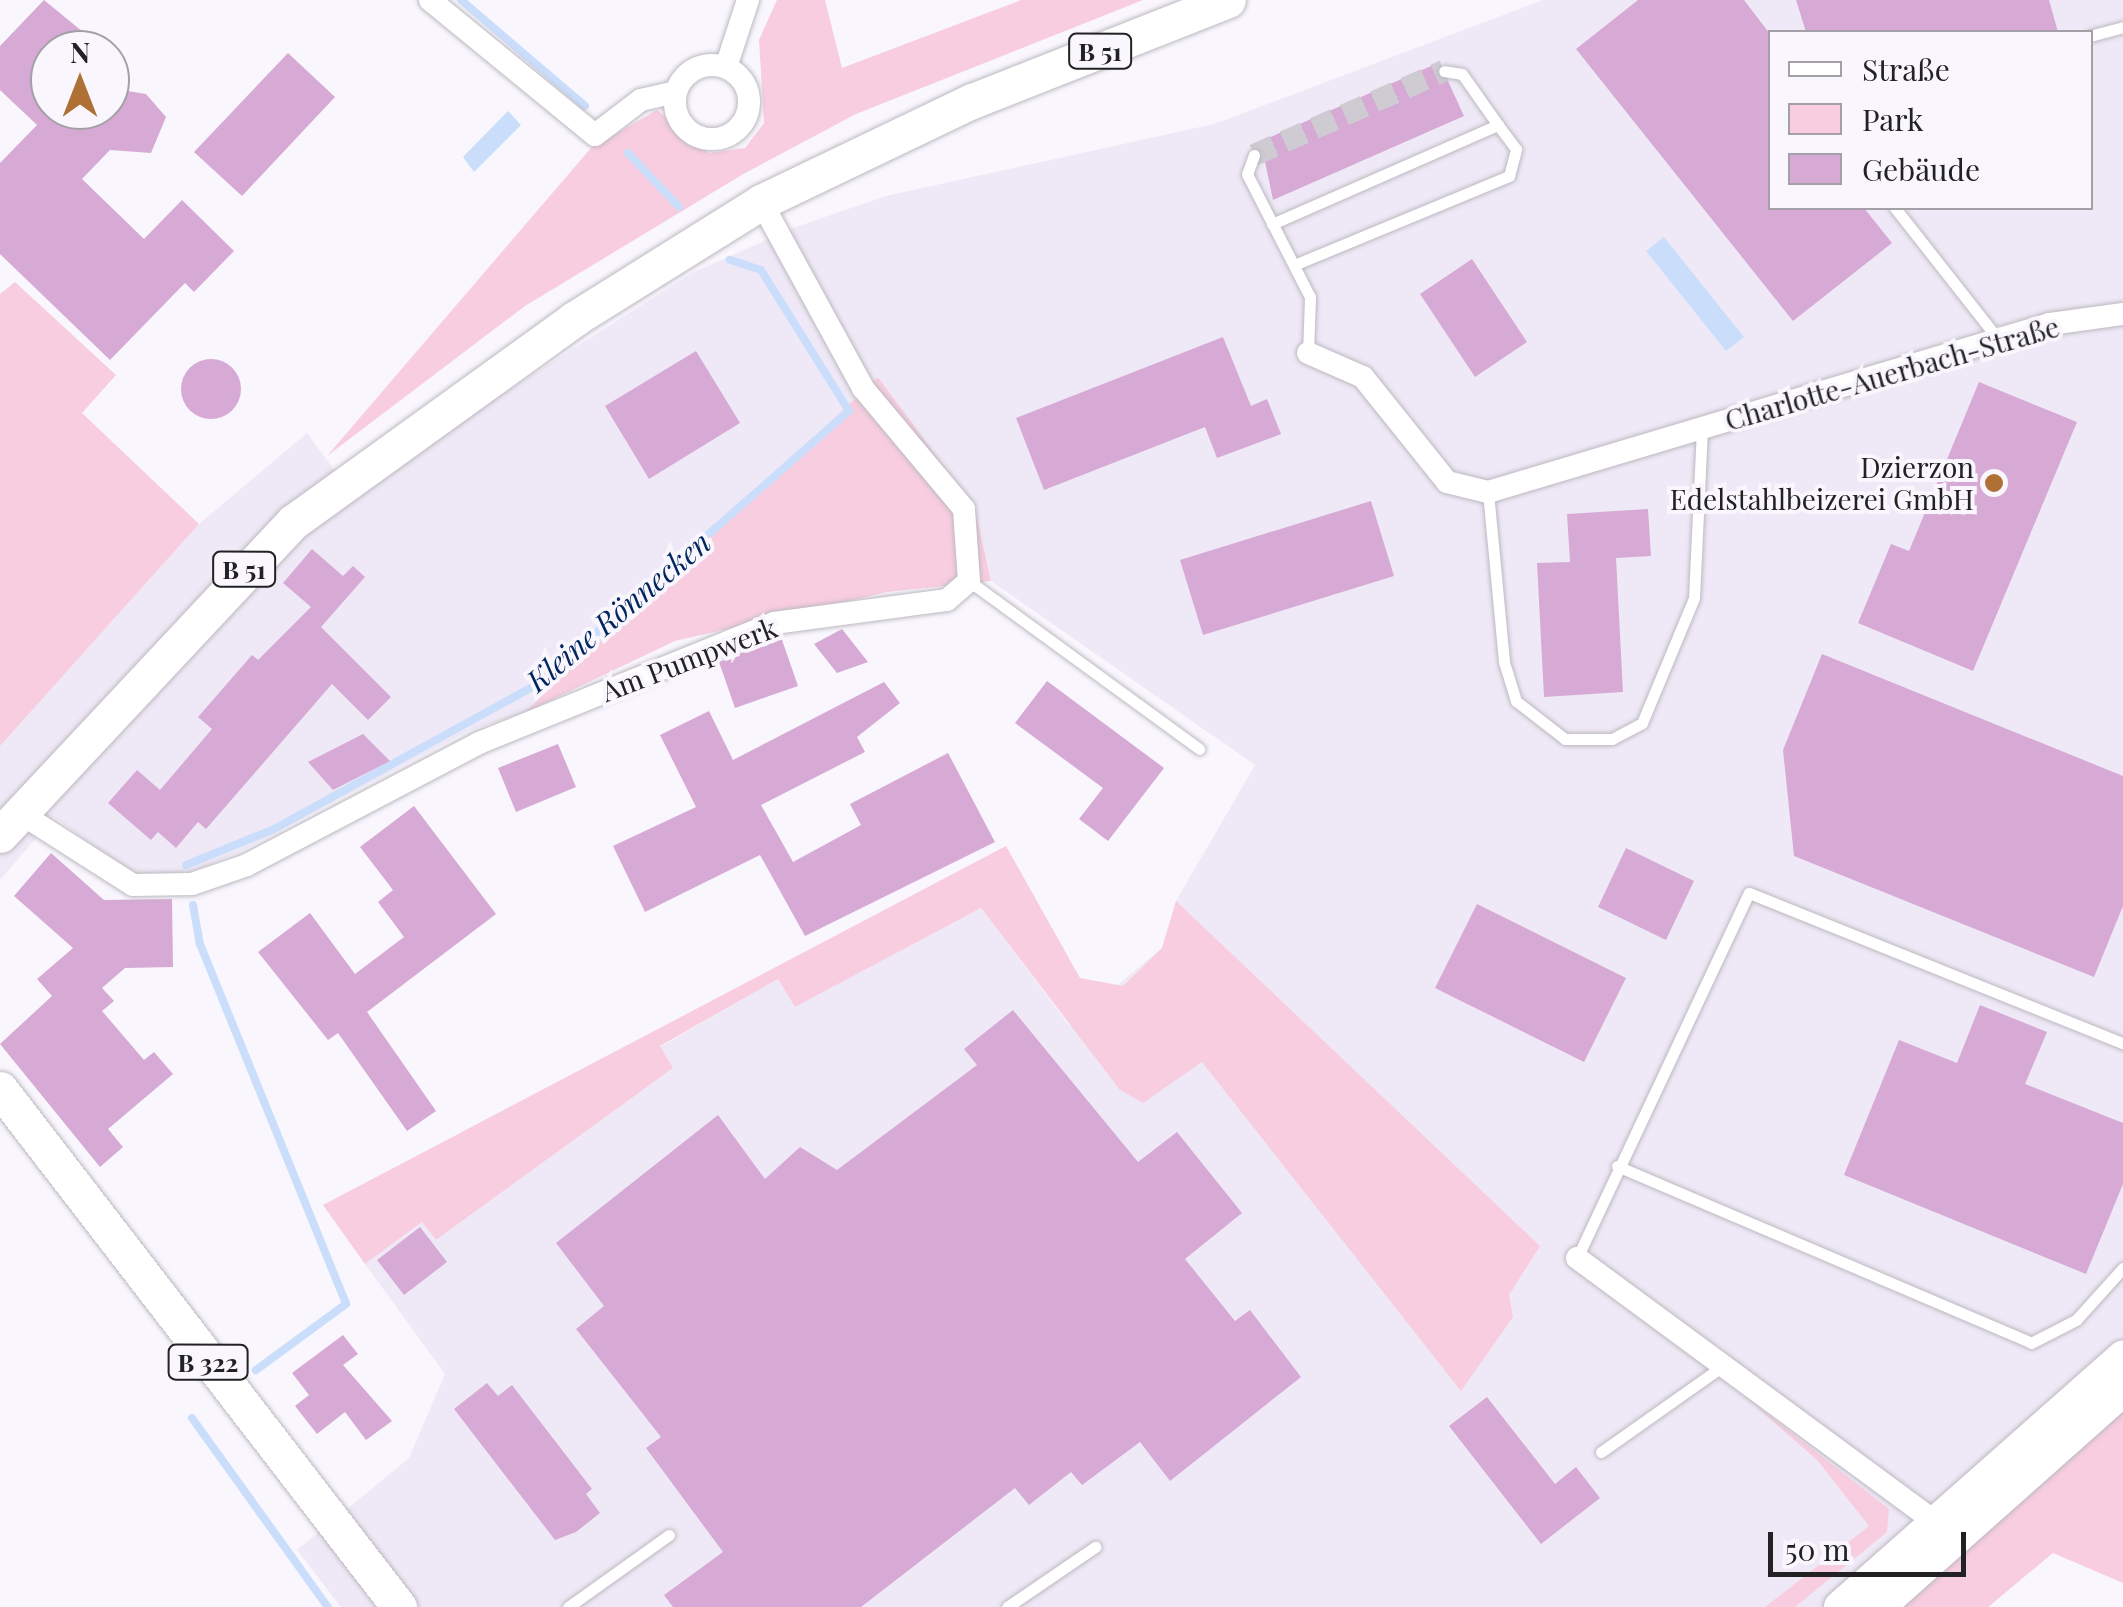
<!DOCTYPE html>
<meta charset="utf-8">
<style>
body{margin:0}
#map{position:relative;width:2123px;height:1607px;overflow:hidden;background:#f9f6fe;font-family:"Playfair Display",serif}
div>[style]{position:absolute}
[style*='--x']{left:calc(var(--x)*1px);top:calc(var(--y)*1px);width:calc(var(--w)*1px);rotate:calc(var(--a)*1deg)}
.built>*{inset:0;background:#efe9f7}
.green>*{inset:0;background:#f8cddf}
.water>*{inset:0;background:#cadefb}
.stream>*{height:8px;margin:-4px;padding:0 4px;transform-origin:4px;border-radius:4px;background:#cadefb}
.building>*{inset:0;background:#d6aad4}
.round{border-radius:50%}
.street-tunnel>*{height:22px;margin-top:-11px;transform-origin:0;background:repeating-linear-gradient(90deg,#cecbd2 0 22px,transparent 0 33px)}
.roads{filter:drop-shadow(0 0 2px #bcb9c0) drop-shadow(0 0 2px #bcb9c0)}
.lane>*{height:11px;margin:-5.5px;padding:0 5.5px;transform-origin:5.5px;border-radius:5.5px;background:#fff}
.street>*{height:22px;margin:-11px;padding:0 11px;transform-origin:11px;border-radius:11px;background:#fff}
.street>.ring{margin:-11px;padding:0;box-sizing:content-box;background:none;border:22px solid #fff;border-radius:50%}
.secondary>*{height:32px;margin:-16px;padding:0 16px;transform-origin:16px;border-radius:16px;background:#fff}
.primary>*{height:35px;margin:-17.5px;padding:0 17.5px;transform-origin:17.5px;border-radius:17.5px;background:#fff}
.dots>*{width:28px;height:28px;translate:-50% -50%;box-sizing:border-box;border:5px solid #f9f6fe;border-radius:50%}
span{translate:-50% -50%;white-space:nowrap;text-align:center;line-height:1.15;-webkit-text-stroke:8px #f9f6fe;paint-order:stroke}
.shield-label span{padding:2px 8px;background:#f9f6fe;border:2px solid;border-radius:8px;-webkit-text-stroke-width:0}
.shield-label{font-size:25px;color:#222124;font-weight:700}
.street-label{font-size:28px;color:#222124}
.poi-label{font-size:28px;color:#222124}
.right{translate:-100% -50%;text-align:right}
.water-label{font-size:30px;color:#00275d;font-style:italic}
.legend{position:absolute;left:1768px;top:30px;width:325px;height:180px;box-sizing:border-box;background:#f9f6fe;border:2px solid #a3a1a7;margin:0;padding:12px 18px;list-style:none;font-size:30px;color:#222124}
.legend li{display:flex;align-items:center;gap:20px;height:50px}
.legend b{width:50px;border:2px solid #a3a1a7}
.north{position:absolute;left:30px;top:30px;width:100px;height:100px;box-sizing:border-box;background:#f9f6fe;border:2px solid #a3a1a7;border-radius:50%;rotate:0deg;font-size:28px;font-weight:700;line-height:40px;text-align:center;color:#222124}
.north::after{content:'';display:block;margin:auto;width:35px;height:45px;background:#ae7035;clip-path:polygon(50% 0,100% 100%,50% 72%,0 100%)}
.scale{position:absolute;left:1768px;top:1532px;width:198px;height:45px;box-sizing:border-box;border:5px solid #222124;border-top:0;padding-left:12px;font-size:30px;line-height:35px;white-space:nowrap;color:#222124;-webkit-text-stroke:8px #f9f6fe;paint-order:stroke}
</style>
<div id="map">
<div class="built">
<div style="clip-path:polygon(evenodd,1543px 0,2123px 0,2123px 1485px,1989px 1607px,341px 1607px,297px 1550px,409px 1458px,445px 1374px,365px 1264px,422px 1222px,436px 1240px,673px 1068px,660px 1047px,778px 979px,795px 1007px,981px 908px,1069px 1025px,1162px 948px,1176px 901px,1255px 765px,991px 581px,975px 508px,878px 377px,524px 713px,470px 730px,239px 852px,190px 872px,135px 876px,54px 817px,0 880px,0 746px,199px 524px,307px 433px,350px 491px,692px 273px,793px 228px,886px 196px,1214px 124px,1543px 0,1770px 32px,2090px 32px,2090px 208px,1770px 208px,1770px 32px)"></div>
</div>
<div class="green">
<div style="clip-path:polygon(777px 0,825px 0,842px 68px,1021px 0,1143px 0,856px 114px,745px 173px,525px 306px,327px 456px,591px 148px,657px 110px,709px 153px,745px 148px,764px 123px,759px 40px)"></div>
<div style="clip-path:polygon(15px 282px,116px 375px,82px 413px,199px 524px,0 746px,0 294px)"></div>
<div style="clip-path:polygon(878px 377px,975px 508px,991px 581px,887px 592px,675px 641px,524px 713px)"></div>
<div style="clip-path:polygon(1006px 846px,1080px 978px,1123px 986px,1162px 948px,1176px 901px,1540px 1246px,1509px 1295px,1513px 1317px,1461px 1391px,1202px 1062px,1143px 1103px,1120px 1090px,981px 908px,795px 1007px,778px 979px,660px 1046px,673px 1068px,436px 1240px,422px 1222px,365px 1264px,323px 1205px)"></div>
<div style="clip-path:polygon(1744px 1396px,1889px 1509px,1887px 1532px,1795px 1607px,1765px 1607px,1869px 1526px,1818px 1461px)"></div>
<div style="clip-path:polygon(2123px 1403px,2123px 1583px,2053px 1553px,1988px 1607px,1892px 1607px,2055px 1473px)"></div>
</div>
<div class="water">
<div style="clip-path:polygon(508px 111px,521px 125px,474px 172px,463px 157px)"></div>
<div style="clip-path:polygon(1664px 237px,1744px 337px,1726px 351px,1646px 251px)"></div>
</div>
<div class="stream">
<div style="--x:461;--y:0;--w:163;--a:40.5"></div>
<div style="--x:628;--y:153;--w:74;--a:46.6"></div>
<div style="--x:186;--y:865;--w:95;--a:-22.2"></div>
<div style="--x:274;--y:829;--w:301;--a:-28.8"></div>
<div style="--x:538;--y:684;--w:414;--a:-41.3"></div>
<div style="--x:849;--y:411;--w:166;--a:-122"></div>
<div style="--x:761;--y:270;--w:33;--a:-162"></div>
<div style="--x:193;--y:905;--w:40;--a:80"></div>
<div style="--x:200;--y:944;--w:388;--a:67.9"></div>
<div style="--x:346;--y:1304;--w:112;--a:143.7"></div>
<div style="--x:192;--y:1418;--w:233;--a:54.3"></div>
</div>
<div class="building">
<div style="clip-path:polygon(44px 0,105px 50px,50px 50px,50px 110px,110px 110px,110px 88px,146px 94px,166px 117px,151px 153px,110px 150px,82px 179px,144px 239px,182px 200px,234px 251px,194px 292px,185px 283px,110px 360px,0 254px,0 163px,37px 125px,0 90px,0 46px)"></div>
<div style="clip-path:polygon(1638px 0,1744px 0,1770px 34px,1770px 208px,1864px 208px,1892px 243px,1793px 321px,1576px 49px)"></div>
<div style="clip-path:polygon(1796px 0,2049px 0,2058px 32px,1806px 32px)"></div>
<div style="clip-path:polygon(288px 53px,335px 97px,242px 196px,194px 152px)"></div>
<div style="clip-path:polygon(1440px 62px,1436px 75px,1448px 81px,1464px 116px,1273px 200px,1263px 152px,1250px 146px)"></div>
<div style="clip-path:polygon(1472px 259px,1527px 342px,1475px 377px,1420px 294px)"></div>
<div style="clip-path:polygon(1223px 337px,1251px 406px,1267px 399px,1281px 434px,1217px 458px,1205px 427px,1044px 490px,1016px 418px)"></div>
<div style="clip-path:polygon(696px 351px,740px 423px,649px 479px,605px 406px)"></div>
<div class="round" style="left:181px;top:359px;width:60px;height:60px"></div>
<div style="clip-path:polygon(1979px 382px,2077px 422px,1973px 671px,1858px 623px,1891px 544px,1909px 551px)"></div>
<div style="clip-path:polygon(1371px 501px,1394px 576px,1203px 635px,1180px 560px)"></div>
<div style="clip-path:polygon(1648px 509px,1651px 556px,1616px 558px,1623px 692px,1544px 697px,1537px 563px,1570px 562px,1567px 514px)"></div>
<div style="clip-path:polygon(312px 549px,343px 576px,353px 566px,365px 577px,321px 627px,391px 697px,368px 720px,332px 684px,206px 829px,198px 822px,176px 848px,158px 832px,151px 840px,108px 803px,137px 770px,160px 790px,212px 729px,198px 717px,252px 655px,258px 660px,311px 607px,283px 583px)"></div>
<div style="clip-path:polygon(842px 629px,868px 662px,837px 673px,814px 644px)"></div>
<div style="clip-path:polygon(781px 637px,798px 686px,735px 708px,719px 662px)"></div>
<div style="clip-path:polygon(1822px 654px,2123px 776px,2123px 906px,2094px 977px,1794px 856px,1783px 750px)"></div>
<div style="clip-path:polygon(1047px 681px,1164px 768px,1108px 841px,1079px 819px,1103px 788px,1015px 723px)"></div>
<div style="clip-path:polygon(884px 682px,900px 703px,857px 737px,865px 752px,761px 805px,793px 862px,861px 825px,850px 804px,948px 753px,995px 842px,805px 936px,760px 855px,645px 912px,613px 846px,696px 807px,660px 735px,709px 711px,733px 760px)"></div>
<div style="clip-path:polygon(363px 734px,390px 761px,333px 790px,308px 762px)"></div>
<div style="clip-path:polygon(558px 744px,576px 787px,516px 812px,498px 768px)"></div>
<div style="clip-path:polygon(414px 806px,496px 914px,367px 1012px,436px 1111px,407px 1131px,338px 1033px,328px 1040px,258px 952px,310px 913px,355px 974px,404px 937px,378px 902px,393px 890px,360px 847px)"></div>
<div style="clip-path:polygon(1626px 848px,1694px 881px,1666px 940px,1598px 907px)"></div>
<div style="clip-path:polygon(51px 853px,104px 900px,172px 899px,173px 967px,125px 968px,102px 988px,114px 1001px,102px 1011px,144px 1060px,154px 1052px,173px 1074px,108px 1129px,123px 1147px,100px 1167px,0 1044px,52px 996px,37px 979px,73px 948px,14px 896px)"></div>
<div style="clip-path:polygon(1477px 904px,1626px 978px,1584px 1062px,1435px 988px)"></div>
<div style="clip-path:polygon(1980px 1005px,2047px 1032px,2025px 1084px,2123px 1123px,2123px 1184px,2086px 1274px,1844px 1175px,1899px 1040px,1957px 1063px)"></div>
<div style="clip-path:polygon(1013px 1010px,1138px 1162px,1177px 1132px,1242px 1213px,1185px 1259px,1235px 1321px,1250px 1310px,1301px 1377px,1170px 1481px,1140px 1442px,1082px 1485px,1071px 1472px,1029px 1505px,1015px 1488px,861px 1607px,673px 1607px,664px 1595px,723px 1552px,646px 1448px,661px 1437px,576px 1329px,604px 1306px,556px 1243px,718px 1115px,765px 1179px,800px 1147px,837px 1170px,977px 1065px,964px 1049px)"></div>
<div style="clip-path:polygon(420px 1227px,447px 1262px,404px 1295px,377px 1260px)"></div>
<div style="clip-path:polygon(343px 1335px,358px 1354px,343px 1365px,392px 1421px,366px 1440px,345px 1412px,317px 1434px,295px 1406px,309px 1395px,292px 1373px)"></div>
<div style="clip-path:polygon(487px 1383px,498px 1396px,512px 1385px,592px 1489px,586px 1494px,600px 1513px,576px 1532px,555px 1540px,454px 1409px)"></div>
<div style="clip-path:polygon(1487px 1397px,1555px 1484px,1576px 1467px,1600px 1498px,1541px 1544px,1449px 1426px)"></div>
</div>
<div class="street-tunnel">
<div style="--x:1254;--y:155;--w:208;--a:-23.9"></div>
</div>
<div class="roads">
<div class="lane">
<div style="--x:2090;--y:36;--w:34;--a:-15"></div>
<div style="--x:1254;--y:155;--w:20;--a:110"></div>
<div style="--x:1247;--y:174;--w:138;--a:62.9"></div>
<div style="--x:1310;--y:297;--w:56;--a:92"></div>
<div style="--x:1895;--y:208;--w:168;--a:51.8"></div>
<div style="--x:1272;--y:224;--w:247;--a:-23.7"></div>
<div style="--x:1498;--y:125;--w:62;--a:-125.2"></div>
<div style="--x:1462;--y:74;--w:18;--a:-171"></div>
<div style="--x:1294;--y:265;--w:233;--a:-22.5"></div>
<div style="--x:1509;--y:176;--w:28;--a:-75"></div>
<div style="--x:1516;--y:149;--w:30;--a:-127"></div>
<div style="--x:1488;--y:492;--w:171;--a:84.6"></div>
<div style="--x:1504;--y:662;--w:41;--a:72.9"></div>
<div style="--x:1516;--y:701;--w:62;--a:37.8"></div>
<div style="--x:1565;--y:739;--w:47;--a:0"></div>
<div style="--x:1612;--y:739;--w:34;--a:-28"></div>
<div style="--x:1642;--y:723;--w:135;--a:-67.4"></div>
<div style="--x:1694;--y:598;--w:170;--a:-87.3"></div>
<div style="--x:969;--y:581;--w:285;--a:36.1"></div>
<div style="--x:1617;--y:1166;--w:450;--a:23.1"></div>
<div style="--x:2031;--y:1343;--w:51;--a:-27.1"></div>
<div style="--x:2076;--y:1320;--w:70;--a:-47.9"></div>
<div style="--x:1577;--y:1258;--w:403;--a:-64.8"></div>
<div style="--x:1749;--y:893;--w:403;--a:21.9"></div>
<div style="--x:1601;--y:1452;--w:149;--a:-35.2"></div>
<div style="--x:568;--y:1607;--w:124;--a:-35.5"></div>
<div style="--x:1007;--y:1607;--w:107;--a:-34.3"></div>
</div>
<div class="street">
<div style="--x:430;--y:0;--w:213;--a:39.3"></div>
<div style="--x:595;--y:135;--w:58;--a:-37.3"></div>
<div style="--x:641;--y:100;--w:35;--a:-13"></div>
<div class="ring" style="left:675px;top:65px;width:52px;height:52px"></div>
<div style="--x:726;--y:67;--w:71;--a:-71.8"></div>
<div style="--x:1308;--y:353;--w:60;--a:23.6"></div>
<div style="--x:1363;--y:377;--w:134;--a:51.3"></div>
<div style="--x:1447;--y:482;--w:42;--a:13.7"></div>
<div style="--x:1488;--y:492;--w:587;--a:-16.64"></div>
<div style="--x:2050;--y:324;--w:74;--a:-7.8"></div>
<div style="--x:20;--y:813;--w:134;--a:32.5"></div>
<div style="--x:133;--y:885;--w:59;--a:-1"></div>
<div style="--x:192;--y:884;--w:58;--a:-19.1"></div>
<div style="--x:247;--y:865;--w:262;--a:-27.7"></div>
<div style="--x:479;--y:743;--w:318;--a:-22.1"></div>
<div style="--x:774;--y:623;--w:175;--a:-7.6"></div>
<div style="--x:947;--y:600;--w:29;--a:-41"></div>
<div style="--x:969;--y:581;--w:72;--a:-94"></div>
<div style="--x:964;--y:509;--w:158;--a:-129.9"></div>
<div style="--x:863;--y:388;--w:212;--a:-118.7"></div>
<div style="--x:1577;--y:1258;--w:452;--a:36.4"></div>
</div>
<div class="secondary">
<div style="--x:1840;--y:1607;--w:378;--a:-41.5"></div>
<div style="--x:1879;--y:1607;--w:327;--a:-41.6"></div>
</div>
<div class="primary">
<div style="--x:0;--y:835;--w:429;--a:-46.9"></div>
<div style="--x:293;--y:522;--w:347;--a:-35.8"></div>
<div style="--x:574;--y:319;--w:221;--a:-32"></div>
<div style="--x:761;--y:202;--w:234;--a:-25.6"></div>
<div style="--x:972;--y:101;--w:275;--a:-21.5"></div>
<div style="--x:0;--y:1089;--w:654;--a:52.39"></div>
</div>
</div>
<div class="dots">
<div style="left:1994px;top:483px;background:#ae7035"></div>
</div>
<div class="shield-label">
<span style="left:1100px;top:51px">B 51</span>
<span style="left:244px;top:569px">B 51</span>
<span style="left:208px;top:1362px">B 322</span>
</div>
<div class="street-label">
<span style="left:1892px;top:373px;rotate:-16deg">Charlotte-Auerbach-Straße</span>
<span style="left:689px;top:659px;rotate:-21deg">Am Pumpwerk</span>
</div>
<div class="poi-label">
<span class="right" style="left:1974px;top:483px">Dzierzon<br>Edelstahlbeizerei GmbH</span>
</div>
<div class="water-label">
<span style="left:618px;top:611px;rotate:-40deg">Kleine Rönnecken</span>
</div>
<ul class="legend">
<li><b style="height:12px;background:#fff"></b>Straße</li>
<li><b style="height:28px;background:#f8cddf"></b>Park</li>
<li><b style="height:28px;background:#d6aad4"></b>Gebäude</li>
</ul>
<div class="north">N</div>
<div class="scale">50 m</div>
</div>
